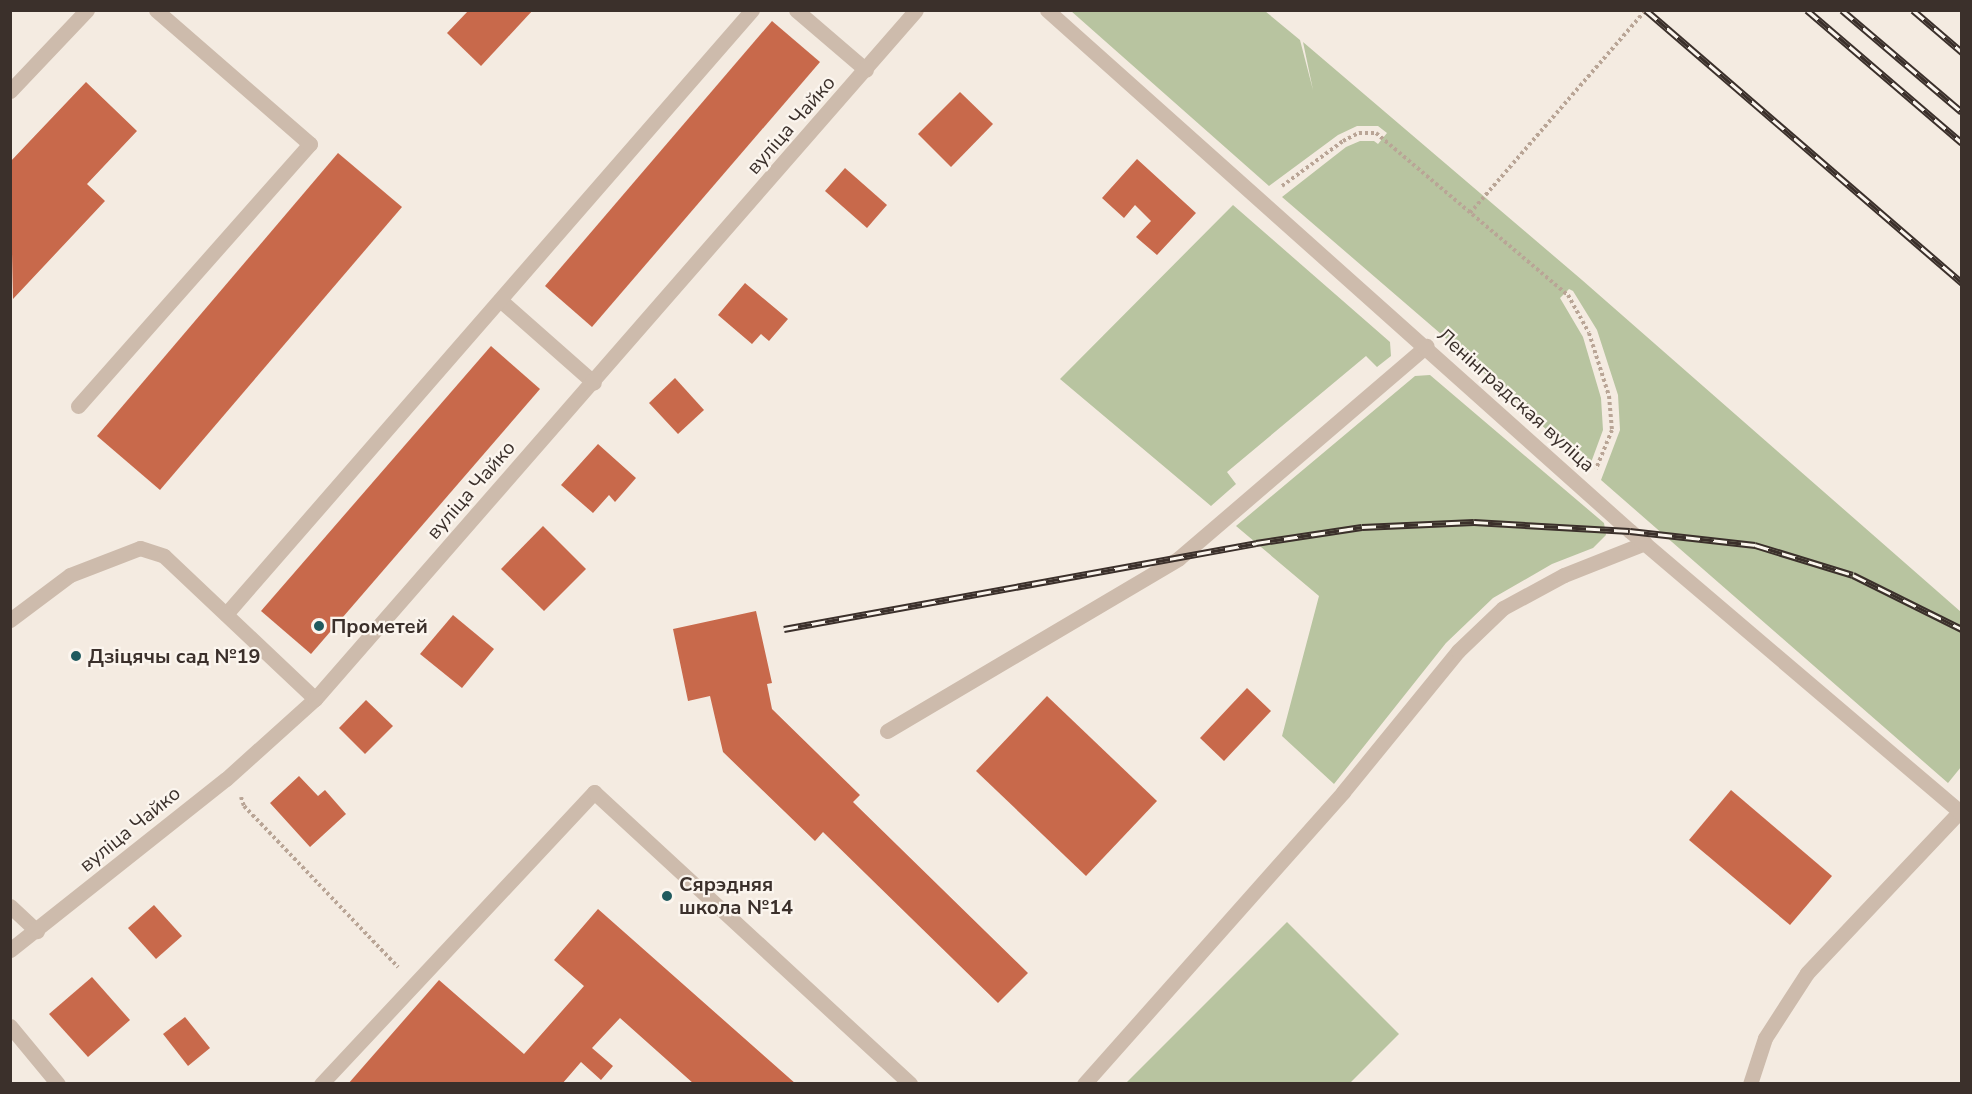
<!DOCTYPE html>
<meta charset="utf-8">
<style>
body{margin:0}
#map{position:relative;width:1972px;height:1094px;overflow:hidden;background:#f4ebe1;font-family:"Nunito Sans",sans-serif}
div>[style]{position:absolute}
[style*='--x']{left:calc(var(--x)*1px);top:calc(var(--y)*1px);width:calc(var(--w)*1px);rotate:calc(var(--a)*1deg)}
.green>*{inset:0;background:#b8c4a0}
.building>*{inset:0;background:#c8694b}
.path>*{height:4px;margin-top:-2px;transform-origin:0;background:repeating-linear-gradient(90deg,#b9a596 0 3px,transparent 0 6px)}
.service>*{height:15px;margin:-7.5px;padding:0 7.5px;transform-origin:7.5px;border-radius:7.5px;background:#cdbbac}
.minor>*{height:15px;margin:-7.5px;padding:0 7.5px;transform-origin:7.5px;border-radius:7.5px;background:#cdbbac}
.tertiary>*{height:15px;margin:-7.5px;padding:0 7.5px;transform-origin:7.5px;border-radius:7.5px;background:#cdbbac}
.rail>*{height:7px;margin-top:-3.5px;transform-origin:0;background:repeating-linear-gradient(90deg,#fbf5ee 0 14px,#3b302b 0 28px);box-sizing:border-box;border-block:2px solid #3b302b}
.dots>*{width:16px;height:16px;translate:-50% -50%;box-sizing:border-box;border:3px solid #fbf5ee;border-radius:50%}
span{translate:-50% -50%;white-space:nowrap;text-align:center;line-height:1.15;-webkit-text-stroke:4.5px #fbf5ee;paint-order:stroke}
.street-label{font-size:20px;color:#3b302b}
.poi-label{font-size:20px;color:#3b302b;font-weight:700}
.left{translate:0 -50%;text-align:left}
.frame{position:absolute;inset:0;border:12px solid #3b302b;pointer-events:none}
</style>
<div id="map">
<div class="green">
<div style="clip-path:polygon(1071px 11px,1265px 11px,1300px 40px,1313px 90px,1303px 42px,1582px 280px,1961px 612px,1961px 767px,1948px 783px,1601px 480px,1620px 430px,1618px 395px,1597px 330px,1573px 291px,1569px 289px,1560px 298px,1583px 337px,1601px 398px,1603px 430px,1589px 468px,1441px 334px,1282px 197px,1346px 147px,1360px 141px,1374px 141px,1378px 144px,1387px 133px,1378px 126px,1357px 126px,1338px 135px,1269px 186px)"></div>
<div style="clip-path:polygon(1233px 205px,1390px 342px,1391px 356px,1377px 367px,1366px 356px,1227px 472px,1236px 484px,1211px 506px,1060px 379px)"></div>
<div style="clip-path:polygon(1430px 375px,1604px 523px,1606px 535px,1593px 548px,1552px 564px,1493px 598px,1446px 643px,1334px 784px,1282px 736px,1319px 596px,1236px 526px,1415px 376px)"></div>
<div style="clip-path:polygon(1287px 922px,1399px 1034px,1350px 1083px,1126px 1083px)"></div>
</div>
<div class="building">
<div style="clip-path:polygon(469px 10px,533px 10px,481px 66px,447px 33px)"></div>
<div style="clip-path:polygon(772px 21px,820px 62px,592px 327px,545px 286px)"></div>
<div style="clip-path:polygon(86px 82px,137px 131px,87px 184px,105px 201px,13px 299px,10px 162px)"></div>
<div style="clip-path:polygon(960px 92px,993px 124px,951px 167px,918px 134px)"></div>
<div style="clip-path:polygon(338px 153px,402px 207px,160px 490px,97px 436px)"></div>
<div style="clip-path:polygon(1137px 159px,1196px 213px,1157px 255px,1136px 237px,1151px 221px,1135px 205px,1124px 218px,1102px 198px)"></div>
<div style="clip-path:polygon(845px 168px,887px 205px,867px 228px,825px 191px)"></div>
<div style="clip-path:polygon(745px 283px,788px 319px,769px 341px,761px 334px,752px 344px,718px 315px)"></div>
<div style="clip-path:polygon(491px 346px,540px 389px,311px 654px,261px 611px)"></div>
<div style="clip-path:polygon(675px 378px,704px 410px,678px 434px,649px 403px)"></div>
<div style="clip-path:polygon(598px 444px,636px 478px,615px 502px,609px 495px,593px 513px,561px 485px)"></div>
<div style="clip-path:polygon(543px 526px,586px 569px,544px 611px,501px 569px)"></div>
<div style="clip-path:polygon(756px 611px,772px 683px,767px 684px,772px 709px,860px 795px,853px 802px,1028px 973px,998px 1003px,823px 832px,815px 841px,723px 752px,710px 696px,688px 701px,673px 629px)"></div>
<div style="clip-path:polygon(453px 615px,494px 649px,462px 688px,420px 654px)"></div>
<div style="clip-path:polygon(1247px 688px,1271px 711px,1224px 761px,1200px 738px)"></div>
<div style="clip-path:polygon(1047px 696px,1157px 801px,1086px 876px,976px 771px)"></div>
<div style="clip-path:polygon(366px 700px,393px 726px,365px 754px,339px 728px)"></div>
<div style="clip-path:polygon(299px 776px,318px 796px,325px 790px,346px 814px,310px 847px,270px 803px)"></div>
<div style="clip-path:polygon(1731px 790px,1832px 876px,1790px 925px,1689px 840px)"></div>
<div style="clip-path:polygon(154px 905px,182px 936px,156px 959px,128px 928px)"></div>
<div style="clip-path:polygon(598px 909px,796px 1084px,694px 1084px,620px 1018px,592px 1048px,613px 1066px,601px 1080px,581px 1062px,562px 1084px,348px 1084px,439px 980px,524px 1054px,584px 986px,554px 960px)"></div>
<div style="clip-path:polygon(92px 977px,130px 1020px,88px 1057px,49px 1014px)"></div>
<div style="clip-path:polygon(185px 1017px,210px 1048px,188px 1066px,163px 1034px)"></div>
</div>
<div class="path">
<div style="--x:1282;--y:186;--w:76;--a:-36.4"></div>
<div style="--x:1343;--y:141;--w:18;--a:-27"></div>
<div style="--x:1359;--y:133;--w:17;--a:0"></div>
<div style="--x:1376;--y:133;--w:251;--a:40.2"></div>
<div style="--x:1568;--y:295;--w:43;--a:61.1"></div>
<div style="--x:1589;--y:333;--w:66;--a:72.4"></div>
<div style="--x:1609;--y:396;--w:34;--a:85"></div>
<div style="--x:1612;--y:430;--w:42;--a:112.3"></div>
<div style="--x:1470;--y:213;--w:269;--a:-49.1"></div>
<div style="--x:241;--y:797;--w:9;--a:72"></div>
<div style="--x:244;--y:806;--w:223;--a:46.3"></div>
</div>
<div class="service">
<div style="--x:796;--y:10;--w:92;--a:40.6"></div>
<div style="--x:10;--y:91;--w:112;--a:-46.5"></div>
<div style="--x:500;--y:300;--w:125;--a:41.4"></div>
<div style="--x:78;--y:406;--w:350;--a:-48.5"></div>
<div style="--x:310;--y:144;--w:204;--a:-139"></div>
<div style="--x:226;--y:614;--w:801;--a:-48.95"></div>
<div style="--x:10;--y:620;--w:75;--a:-36.9"></div>
<div style="--x:70;--y:575;--w:75;--a:-21.1"></div>
<div style="--x:140;--y:548;--w:25;--a:18"></div>
<div style="--x:164;--y:556;--w:208;--a:43.4"></div>
<div style="--x:887;--y:731;--w:339;--a:-30.6"></div>
<div style="--x:1179;--y:558;--w:326;--a:-40.6"></div>
<div style="--x:10;--y:906;--w:37;--a:43"></div>
<div style="--x:321;--y:1084;--w:400;--a:-46.9"></div>
<div style="--x:594;--y:792;--w:430;--a:42.7"></div>
<div style="--x:1084;--y:1084;--w:390;--a:-48.4"></div>
<div style="--x:1343;--y:792;--w:182;--a:-50.8"></div>
<div style="--x:1458;--y:651;--w:62;--a:-43.7"></div>
<div style="--x:1503;--y:608;--w:69;--a:-28.4"></div>
<div style="--x:1564;--y:575;--w:87;--a:-21.6"></div>
</div>
<div class="minor">
<div style="--x:10;--y:950;--w:275;--a:-38.4"></div>
<div style="--x:226;--y:779;--w:120;--a:-42"></div>
<div style="--x:315;--y:699;--w:914;--a:-48.9"></div>
<div style="--x:10;--y:1026;--w:75;--a:50.4"></div>
<div style="--x:1750;--y:1084;--w:48;--a:-71.9"></div>
<div style="--x:1765;--y:1038;--w:77;--a:-57.1"></div>
<div style="--x:1807;--y:973;--w:221;--a:-46.6"></div>
</div>
<div class="tertiary">
<div style="--x:1047;--y:10;--w:782;--a:41.79"></div>
<div style="--x:1630;--y:531;--w:436;--a:40.4"></div>
</div>
<div class="rail">
<div style="--x:1646;--y:10;--w:418;--a:40.8"></div>
<div style="--x:1807;--y:10;--w:204;--a:40.6"></div>
<div style="--x:1842;--y:10;--w:157;--a:40.4"></div>
<div style="--x:1913;--y:10;--w:65;--a:40.6"></div>
<div style="--x:784;--y:629;--w:480;--a:-10.3"></div>
<div style="--x:1256;--y:543;--w:107;--a:-8.6"></div>
<div style="--x:1362;--y:527;--w:112;--a:-2.6"></div>
<div style="--x:1474;--y:522;--w:156;--a:3.3"></div>
<div style="--x:1630;--y:531;--w:126;--a:6.4"></div>
<div style="--x:1755;--y:545;--w:102;--a:17"></div>
<div style="--x:1853;--y:575;--w:122;--a:26.4"></div>
</div>
<div class="dots">
<div style="left:319px;top:626px;background:#1f5a5e"></div>
<div style="left:76px;top:656px;background:#1f5a5e"></div>
<div style="left:667px;top:896px;background:#1f5a5e"></div>
</div>
<div class="street-label">
<span style="left:791px;top:125px;rotate:-49deg">вуліца Чайко</span>
<span style="left:1516px;top:400px;rotate:42deg">Ленінградская вуліца</span>
<span style="left:471px;top:490px;rotate:-49deg">вуліца Чайко</span>
<span style="left:130px;top:829px;rotate:-39deg">вуліца Чайко</span>
</div>
<div class="poi-label">
<span class="left" style="left:331px;top:626px">Прометей</span>
<span class="left" style="left:88px;top:656px">Дзіцячы сад №19</span>
<span class="left" style="left:679px;top:896px">Сярэдняя<br>школа №14</span>
</div>
<div class="frame"></div>
</div>
